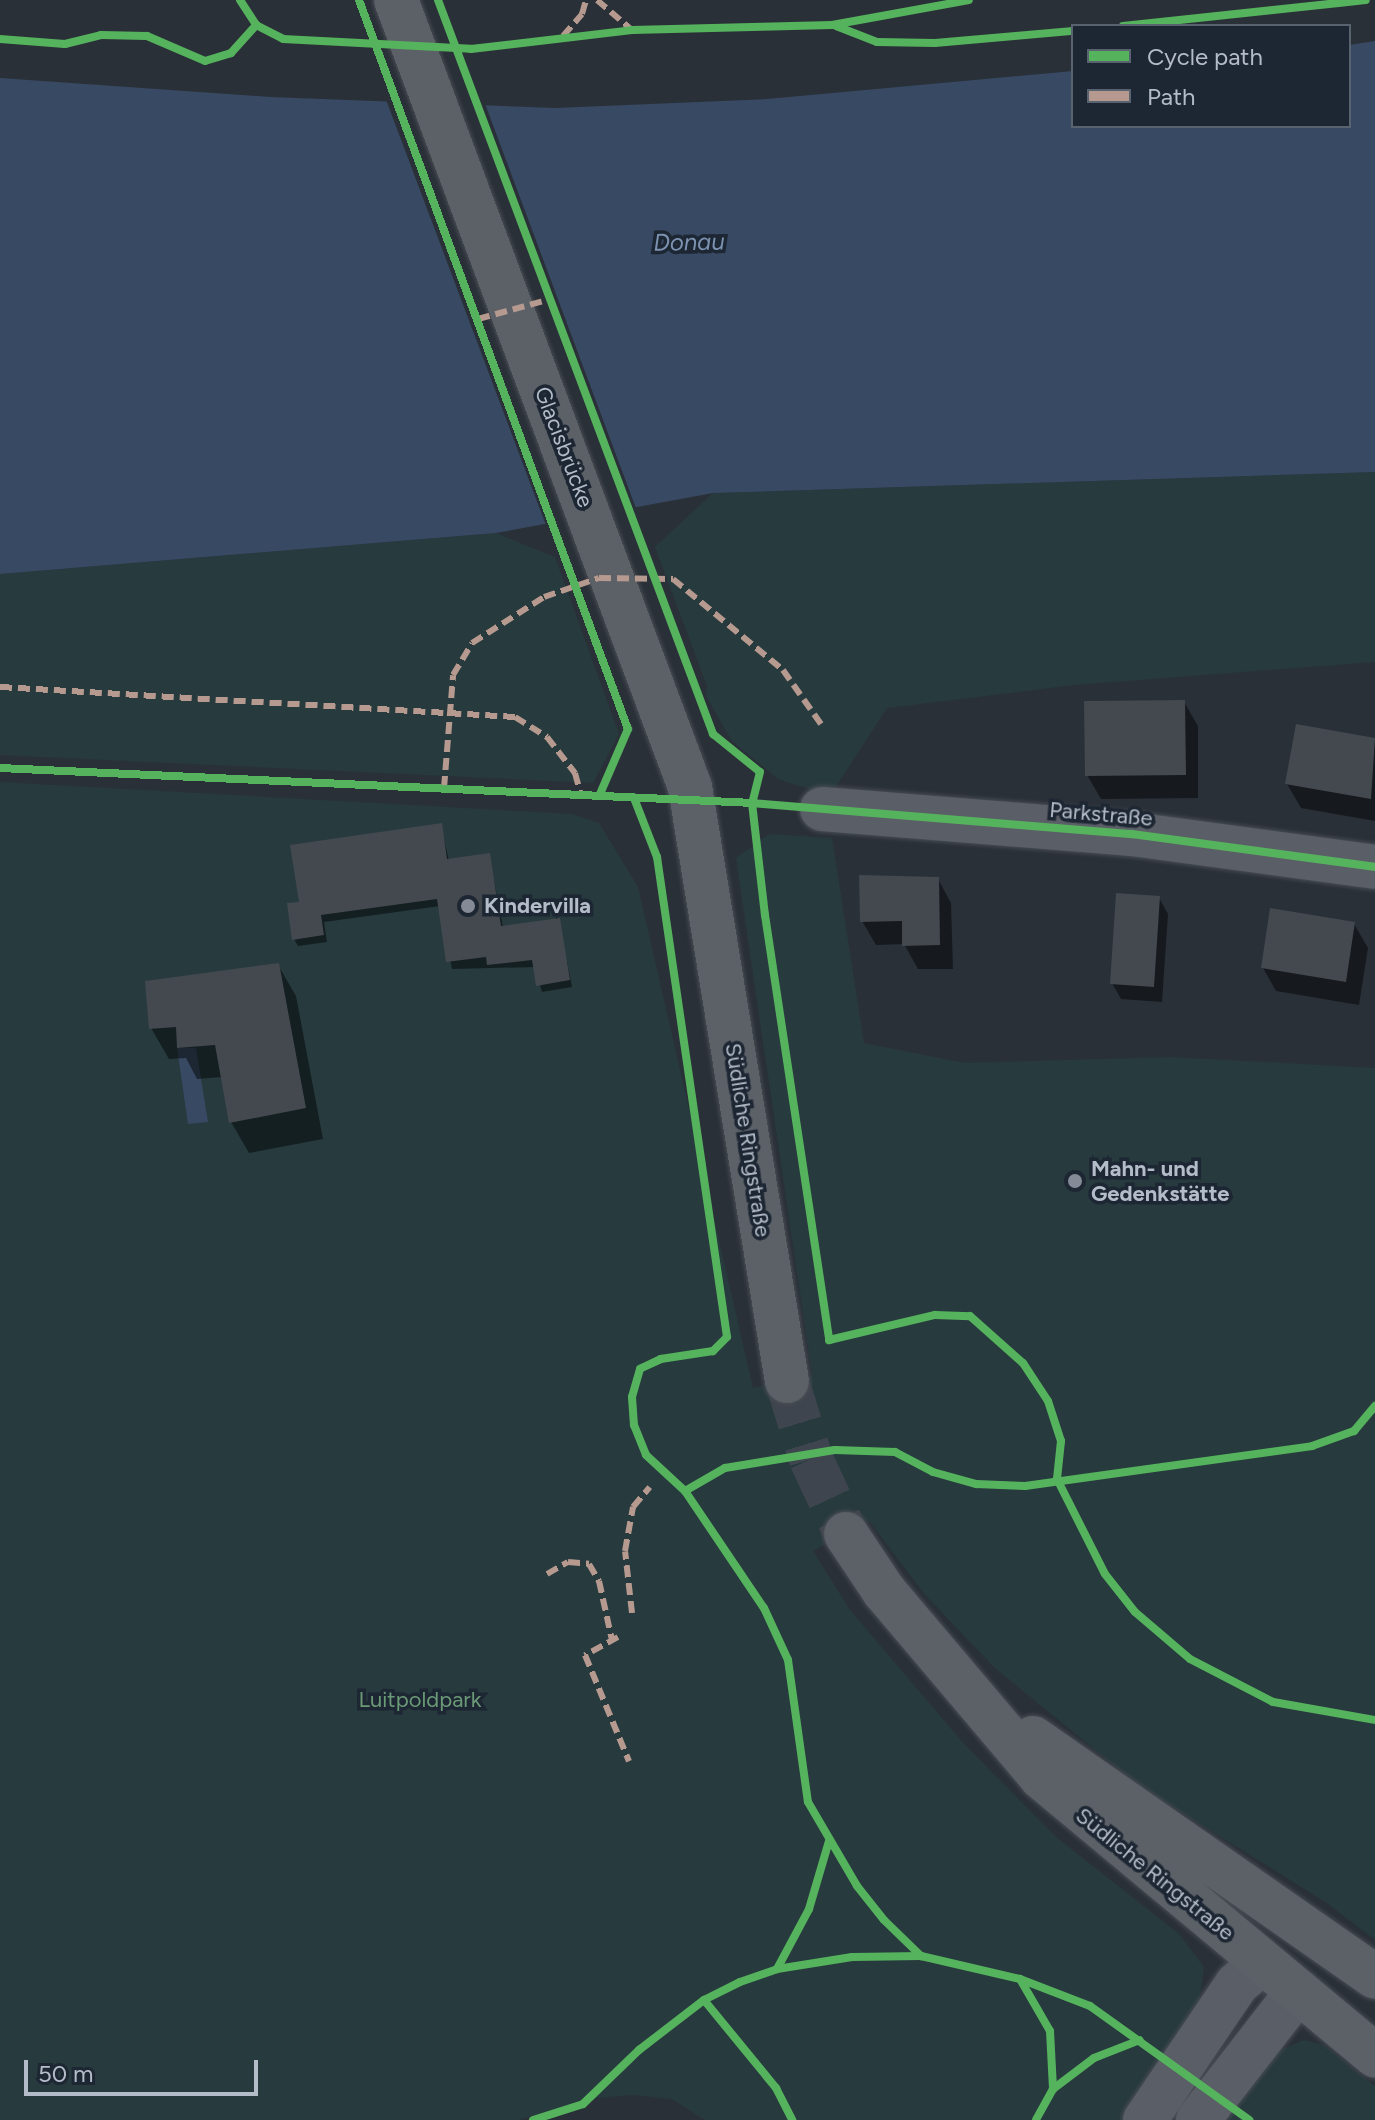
<!DOCTYPE html>
<meta charset="utf-8">
<style>
body{margin:0}
#map{position:relative;width:1375px;height:2120px;overflow:hidden;background:#2a3038;font-family:Figtree,sans-serif}
div>[style]{position:absolute}
[style*='--x']{left:calc(var(--x)*1px);top:calc(var(--y)*1px);width:calc(var(--w)*1px);rotate:calc(var(--a)*1deg)}
.green>*{inset:0;background:#273a3e}
.water>*{inset:0;background:#384963}
.pier>*{inset:0;background:#2a3038}
.shadow>*{inset:0;background:#0007}
.building>*{inset:0;background:#444950}
.major-tunnel>*{height:44px;margin-top:-22px;transform-origin:0;background:repeating-linear-gradient(90deg,#3f454e 0 44px,transparent 0 66px)}
.roads{filter:drop-shadow(0 0 2px #484c53) drop-shadow(0 0 2px #484c53)}
.minor>*{height:44px;margin:-22px;padding:0 22px;transform-origin:22px;border-radius:22px;background:#5a5e66}
.major>*{height:44px;margin:-22px;padding:0 22px;transform-origin:22px;border-radius:22px;background:#5c6168}
.quiet>*{height:6px;margin-top:-3px;transform-origin:0;background:repeating-linear-gradient(90deg,#b69a8f 0 12px,transparent 0 18px)}
.cycleway>*{height:8px;margin:-4px;padding:0 4px;transform-origin:4px;border-radius:4px;background:#56b35d}
.dots>*{width:22px;height:22px;translate:-50% -50%;box-sizing:border-box;border:4px solid #1d2633;border-radius:50%}
span{translate:-50% -50%;white-space:nowrap;text-align:center;line-height:1.15;-webkit-text-stroke:7px #1d2633;paint-order:stroke}
.street-label{font-size:22px;color:#b4bcc9}
.poi-label{font-size:22px;color:#b4bcc9;font-weight:700}
.left{translate:0 -50%;text-align:left}
.park-label{font-size:22px;color:#6b9a76}
.water-label{font-size:24px;color:#7c92b1;font-style:italic}
.legend{position:absolute;left:1071px;top:24px;width:280px;height:104px;box-sizing:border-box;background:#1d2633;border:2px solid #59626f;margin:0;padding:10px 14px;list-style:none;font-size:24px;color:#b4bcc9}
.legend li{display:flex;align-items:center;gap:16px;height:40px}
.legend b{width:40px;border:2px solid #59626f}
.scale{position:absolute;left:24px;top:2060px;width:234px;height:36px;box-sizing:border-box;border:4px solid #b4bcc9;border-top:0;padding-left:10px;font-size:24px;line-height:28px;white-space:nowrap;color:#b4bcc9;-webkit-text-stroke:6px #1d2633;paint-order:stroke}
</style>
<div id="map">
<div class="green">
<div style="clip-path:polygon(1375px 472px,1375px 662px,1074px 685px,887px 708px,830px 796px,778px 779px,732px 741px,706px 696px,707px 686px,655px 547px,713px 493px)"></div>
<div style="clip-path:polygon(496px 533px,555px 557px,619px 734px,593px 783px,0 755px,0 574px)"></div>
<div style="clip-path:polygon(0 782px,572px 814px,599px 823px,638px 887px,753px 1388px,812px 1375px,736px 858px,769px 834px,832px 838px,864px 1043px,965px 1063px,1170px 1057px,1375px 1068px,1375px 1940px,1327px 1903px,1139px 1786px,995px 1668px,925px 1595px,869px 1521px,813px 1551px,850px 1610px,965px 1745px,1056px 1837px,1179px 1934px,1204px 1967px,1198px 2010px,1131px 2120px,705px 2120px,672px 2099px,632px 2095px,595px 2098px,518px 2120px,0 2120px)"></div>
<div style="clip-path:polygon(1304px 2040px,1324px 2045px,1375px 2086px,1375px 2120px,1227px 2120px,1278px 2051px)"></div>
</div>
<div class="water">
<div style="clip-path:polygon(1375px 41px,1375px 472px,713px 493px,496px 533px,0 574px,0 78px,270px 97px,555px 108px,767px 99px,1073px 71px,1073px 126px,1349px 126px,1349px 45px)"></div>
<div style="clip-path:polygon(177px 1048px,196px 1048px,208px 1122px,188px 1124px)"></div>
</div>
<div class="pier">
<div style="clip-path:polygon(385px 97px,484px 101px,637px 511px,547px 528px)"></div>
</div>
<div class="shadow">
<div style="clip-path:polygon(1184px 702px,1198px 726px,1198px 798px,1101px 799px,1087px 775px)"></div>
<div style="clip-path:polygon(1297px 727px,1375px 740px,1375px 821px,1301px 808px,1287px 784px)"></div>
<div style="clip-path:polygon(441px 825px,449px 861px,489px 855px,503px 927px,559px 920px,572px 987px,542px 992px,535px 967px,452px 969px,440px 906px,324px 922px,327px 942px,298px 946px,294px 939px,301px 904px)"></div>
<div style="clip-path:polygon(938px 879px,951px 903px,953px 969px,918px 969px,904px 944px,876px 945px,862px 921px)"></div>
<div style="clip-path:polygon(1159px 898px,1168px 914px,1162px 1002px,1121px 999px,1112px 983px)"></div>
<div style="clip-path:polygon(1354px 924px,1368px 948px,1359px 1005px,1276px 991px,1263px 968px)"></div>
<div style="clip-path:polygon(278px 965px,296px 996px,323px 1139px,249px 1153px,231px 1122px,223px 1077px,197px 1079px,186px 1058px,169px 1059px,151px 1028px)"></div>
</div>
<div class="building">
<div style="clip-path:polygon(1185px 700px,1186px 775px,1085px 776px,1084px 701px)"></div>
<div style="clip-path:polygon(1296px 724px,1375px 738px,1371px 799px,1285px 784px)"></div>
<div style="clip-path:polygon(442px 823px,447px 859px,490px 853px,501px 926px,560px 918px,570px 980px,536px 986px,532px 960px,487px 965px,486px 957px,446px 962px,437px 899px,321px 915px,324px 935px,292px 940px,287px 903px,299px 902px,290px 845px)"></div>
<div style="clip-path:polygon(859px 875px,939px 877px,940px 945px,902px 946px,902px 921px,860px 922px)"></div>
<div style="clip-path:polygon(1116px 893px,1160px 896px,1154px 987px,1110px 984px)"></div>
<div style="clip-path:polygon(1270px 908px,1355px 922px,1346px 982px,1261px 968px)"></div>
<div style="clip-path:polygon(279px 963px,306px 1108px,229px 1123px,215px 1045px,177px 1048px,176px 1027px,149px 1029px,145px 981px)"></div>
</div>
<div class="major-tunnel">
<div style="--x:787;--y:1381;--w:82;--a:72.9"></div>
<div style="--x:811;--y:1459;--w:83;--a:65"></div>
</div>
<div class="roads">
<div class="minor">
<div style="--x:822;--y:809;--w:311;--a:4.6"></div>
<div style="--x:1132;--y:834;--w:245;--a:7.7"></div>
<div style="--x:1145;--y:2120;--w:164;--a:-55.9"></div>
<div style="--x:1237;--y:1984;--w:34;--a:-40"></div>
<div style="--x:1198;--y:2120;--w:163;--a:-52.2"></div>
</div>
<div class="major">
<div style="--x:396;--y:0;--w:840;--a:69.52"></div>
<div style="--x:690;--y:787;--w:602;--a:80.73"></div>
<div style="--x:846;--y:1534;--w:69;--a:56.3"></div>
<div style="--x:884;--y:1591;--w:243;--a:49.8"></div>
<div style="--x:1041;--y:1777;--w:435;--a:39.8"></div>
<div style="--x:1033;--y:1738;--w:417;--a:34.9"></div>
</div>
</div>
<div class="quiet">
<div style="--x:597;--y:0;--w:46;--a:40.6"></div>
<div style="--x:563;--y:36;--w:29;--a:-49"></div>
<div style="--x:582;--y:14;--w:15;--a:-74"></div>
<div style="--x:478;--y:319;--w:76;--a:-15.3"></div>
<div style="--x:0;--y:687;--w:516;--a:3.33"></div>
<div style="--x:515;--y:717;--w:38;--a:32"></div>
<div style="--x:547;--y:737;--w:46;--a:52.1"></div>
<div style="--x:575;--y:773;--w:20;--a:75"></div>
<div style="--x:444;--y:788;--w:113;--a:-85.4"></div>
<div style="--x:453;--y:675;--w:37;--a:-59"></div>
<div style="--x:472;--y:643;--w:85;--a:-32.6"></div>
<div style="--x:544;--y:597;--w:58;--a:-19.1"></div>
<div style="--x:599;--y:578;--w:74;--a:0.8"></div>
<div style="--x:673;--y:579;--w:143;--a:39.6"></div>
<div style="--x:783;--y:670;--w:66;--a:54.9"></div>
<div style="--x:547;--y:1574;--w:24;--a:-30"></div>
<div style="--x:568;--y:1562;--w:21;--a:5"></div>
<div style="--x:589;--y:1564;--w:20;--a:60"></div>
<div style="--x:599;--y:1581;--w:60;--a:77.6"></div>
<div style="--x:632;--y:1613;--w:62;--a:-96.4"></div>
<div style="--x:625;--y:1551;--w:45;--a:-79.7"></div>
<div style="--x:633;--y:1507;--w:26;--a:-50"></div>
<div style="--x:618;--y:1637;--w:38;--a:151"></div>
<div style="--x:585;--y:1655;--w:115;--a:67.5"></div>
</div>
<div class="cycleway">
<div style="--x:240;--y:0;--w:30;--a:57"></div>
<div style="--x:256;--y:25;--w:30;--a:27"></div>
<div style="--x:283;--y:39;--w:188;--a:3"></div>
<div style="--x:471;--y:49;--w:162;--a:-6.7"></div>
<div style="--x:632;--y:30;--w:200;--a:-1.4"></div>
<div style="--x:832;--y:25;--w:139;--a:-10.3"></div>
<div style="--x:359;--y:0;--w:777;--a:69.75"></div>
<div style="--x:628;--y:729;--w:71;--a:113.3"></div>
<div style="--x:438;--y:0;--w:784;--a:69.46"></div>
<div style="--x:713;--y:734;--w:60;--a:39"></div>
<div style="--x:760;--y:772;--w:32;--a:104"></div>
<div style="--x:752;--y:803;--w:113;--a:83.4"></div>
<div style="--x:765;--y:915;--w:430;--a:81.4"></div>
<div style="--x:829;--y:1340;--w:109;--a:-13.3"></div>
<div style="--x:935;--y:1315;--w:35;--a:2"></div>
<div style="--x:970;--y:1316;--w:71;--a:41.6"></div>
<div style="--x:1023;--y:1363;--w:45;--a:56.7"></div>
<div style="--x:1048;--y:1401;--w:42;--a:72"></div>
<div style="--x:1061;--y:1441;--w:38;--a:96"></div>
<div style="--x:1057;--y:1479;--w:106;--a:63.2"></div>
<div style="--x:1105;--y:1574;--w:48;--a:51.7"></div>
<div style="--x:1135;--y:1612;--w:72;--a:40.5"></div>
<div style="--x:1190;--y:1659;--w:93;--a:27.4"></div>
<div style="--x:1273;--y:1702;--w:104;--a:10"></div>
<div style="--x:836;--y:26;--w:44;--a:21.3"></div>
<div style="--x:877;--y:42;--w:58;--a:1"></div>
<div style="--x:935;--y:43;--w:139;--a:-5"></div>
<div style="--x:1123;--y:26;--w:244;--a:-6.1"></div>
<div style="--x:0;--y:39;--w:65;--a:4.4"></div>
<div style="--x:65;--y:44;--w:37;--a:-14"></div>
<div style="--x:101;--y:35;--w:46;--a:1.2"></div>
<div style="--x:147;--y:36;--w:63;--a:23.3"></div>
<div style="--x:205;--y:61;--w:27;--a:-17"></div>
<div style="--x:231;--y:53;--w:38;--a:-48"></div>
<div style="--x:0;--y:768;--w:753;--a:2.66"></div>
<div style="--x:752;--y:803;--w:381;--a:4.7"></div>
<div style="--x:1132;--y:834;--w:245;--a:7.7"></div>
<div style="--x:634;--y:798;--w:63;--a:68.7"></div>
<div style="--x:657;--y:857;--w:485;--a:81.7"></div>
<div style="--x:727;--y:1337;--w:20;--a:135"></div>
<div style="--x:713;--y:1351;--w:53;--a:171.3"></div>
<div style="--x:661;--y:1359;--w:23;--a:155"></div>
<div style="--x:640;--y:1369;--w:29;--a:106"></div>
<div style="--x:632;--y:1397;--w:28;--a:86"></div>
<div style="--x:634;--y:1425;--w:32;--a:68"></div>
<div style="--x:646;--y:1455;--w:53;--a:42.7"></div>
<div style="--x:685;--y:1491;--w:141;--a:56"></div>
<div style="--x:764;--y:1608;--w:57;--a:65.2"></div>
<div style="--x:788;--y:1660;--w:143;--a:82"></div>
<div style="--x:808;--y:1802;--w:97;--a:59.7"></div>
<div style="--x:857;--y:1886;--w:43;--a:51.5"></div>
<div style="--x:884;--y:1920;--w:52;--a:44.2"></div>
<div style="--x:921;--y:1956;--w:102;--a:13.1"></div>
<div style="--x:1020;--y:1979;--w:75;--a:21.1"></div>
<div style="--x:1090;--y:2006;--w:196;--a:35.6"></div>
<div style="--x:685;--y:1491;--w:46;--a:-29.9"></div>
<div style="--x:725;--y:1468;--w:111;--a:-9.3"></div>
<div style="--x:835;--y:1450;--w:60;--a:1.9"></div>
<div style="--x:895;--y:1452;--w:43;--a:27.8"></div>
<div style="--x:933;--y:1472;--w:45;--a:15.6"></div>
<div style="--x:976;--y:1484;--w:49;--a:2.3"></div>
<div style="--x:1025;--y:1486;--w:290;--a:-7.9"></div>
<div style="--x:1312;--y:1446;--w:45;--a:-19.7"></div>
<div style="--x:1354;--y:1431;--w:33;--a:-50"></div>
<div style="--x:777;--y:1969;--w:68;--a:-61.9"></div>
<div style="--x:809;--y:1909;--w:71;--a:-73.6"></div>
<div style="--x:1020;--y:1979;--w:60;--a:60"></div>
<div style="--x:1050;--y:2031;--w:58;--a:87"></div>
<div style="--x:1053;--y:2089;--w:35;--a:119"></div>
<div style="--x:704;--y:2000;--w:114;--a:50.7"></div>
<div style="--x:776;--y:2088;--w:36;--a:63"></div>
<div style="--x:1053;--y:2089;--w:51;--a:-37.1"></div>
<div style="--x:1094;--y:2058;--w:49;--a:-21.4"></div>
<div style="--x:533;--y:2120;--w:52;--a:-17.7"></div>
<div style="--x:583;--y:2104;--w:78;--a:-44"></div>
<div style="--x:639;--y:2050;--w:82;--a:-37.6"></div>
<div style="--x:704;--y:2000;--w:40;--a:-26.6"></div>
<div style="--x:740;--y:1982;--w:39;--a:-19"></div>
<div style="--x:777;--y:1969;--w:76;--a:-9.1"></div>
<div style="--x:852;--y:1957;--w:69;--a:-0.8"></div>
</div>
<div class="dots">
<div style="left:468px;top:906px;background:#848b96"></div>
<div style="left:1075px;top:1181px;background:#848b96"></div>
</div>
<div class="street-label">
<span style="left:564px;top:447px;rotate:69deg">Glacisbrücke</span>
<span style="left:1101px;top:814px;rotate:5deg">Parkstraße</span>
<span style="left:748px;top:1140px;rotate:81deg">Südliche Ringstraße</span>
<span style="left:1155px;top:1874px;rotate:39deg">Südliche Ringstraße</span>
</div>
<div class="poi-label">
<span class="left" style="left:484px;top:906px">Kindervilla</span>
<span class="left" style="left:1091px;top:1181px">Mahn- und<br>Gedenkstätte</span>
</div>
<div class="park-label">
<span style="left:420px;top:1700px">Luitpoldpark</span>
</div>
<div class="water-label">
<span style="left:689px;top:242px;rotate:-1deg">Donau</span>
</div>
<ul class="legend">
<li><b style="height:10px;background:#56b35d"></b>Cycle path</li>
<li><b style="height:10px;background:#b69a8f"></b>Path</li>
</ul>
<div class="scale">50 m</div>
</div>
